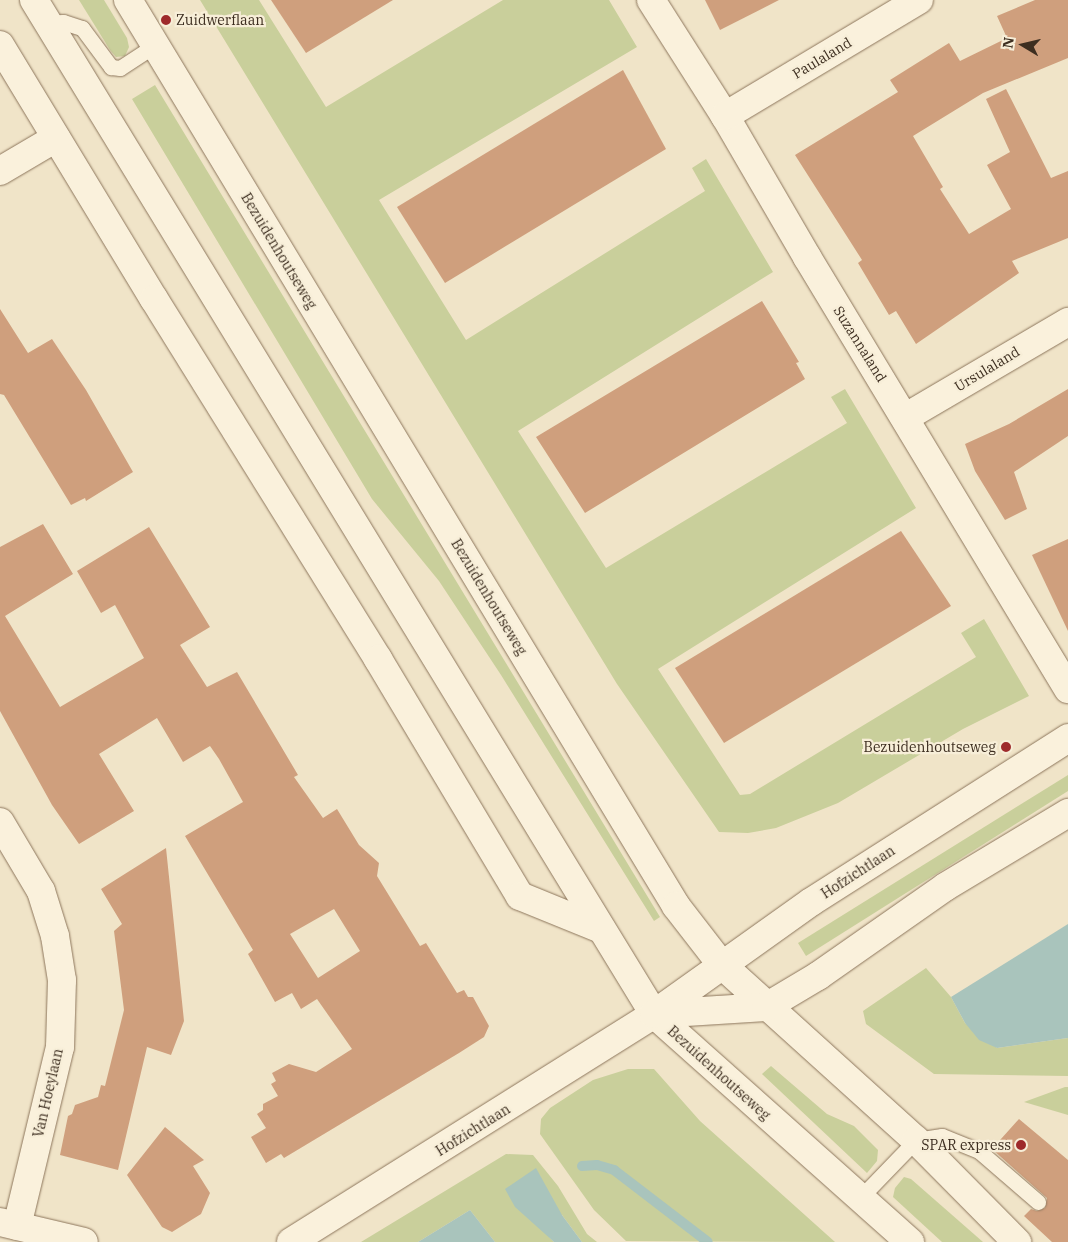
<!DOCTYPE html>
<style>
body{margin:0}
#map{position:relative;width:1068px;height:1242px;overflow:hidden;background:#f0e4c8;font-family:"IBM Plex Serif",serif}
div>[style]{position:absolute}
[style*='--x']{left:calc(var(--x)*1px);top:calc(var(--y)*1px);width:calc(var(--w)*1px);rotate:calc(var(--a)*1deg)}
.green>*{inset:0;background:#c9cf9b}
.water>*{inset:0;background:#a9c4bc}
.stream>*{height:10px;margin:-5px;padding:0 5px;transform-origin:5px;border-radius:5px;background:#a9c4bc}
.building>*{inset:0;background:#cf9f7d}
.roads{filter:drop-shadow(0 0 1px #8d765c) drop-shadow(0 0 1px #8d765c)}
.lane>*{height:15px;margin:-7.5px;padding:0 7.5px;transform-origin:7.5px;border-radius:7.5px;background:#faf1dc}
.street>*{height:28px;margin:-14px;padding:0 14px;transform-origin:14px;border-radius:14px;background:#faf1dc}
.secondary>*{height:28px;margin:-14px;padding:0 14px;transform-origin:14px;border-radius:14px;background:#faf1dc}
.dots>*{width:14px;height:14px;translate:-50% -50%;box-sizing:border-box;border:2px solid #f7eed8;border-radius:50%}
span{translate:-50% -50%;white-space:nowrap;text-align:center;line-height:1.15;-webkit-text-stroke:4.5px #f7eed8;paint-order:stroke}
.poi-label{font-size:14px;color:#3d2e20}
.left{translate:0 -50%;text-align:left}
.right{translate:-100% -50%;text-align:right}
.street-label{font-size:14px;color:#3d2e20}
.north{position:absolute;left:998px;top:20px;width:50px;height:50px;-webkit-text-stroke:4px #f7eed8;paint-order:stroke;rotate:279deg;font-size:14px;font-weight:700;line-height:20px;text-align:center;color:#3d2e20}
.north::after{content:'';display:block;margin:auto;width:18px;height:22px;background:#3d2e20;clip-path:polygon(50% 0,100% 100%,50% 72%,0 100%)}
</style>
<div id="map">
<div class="green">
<div style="clip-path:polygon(79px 0,104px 0,127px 38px,129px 47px,125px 56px,116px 57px,110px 50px)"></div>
<div style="clip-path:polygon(200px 0,259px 0,326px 107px,503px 0,609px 0,637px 47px,379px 200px,466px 340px,705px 191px,692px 168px,706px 159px,773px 272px,518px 431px,606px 568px,847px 423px,831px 397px,845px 389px,916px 508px,658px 669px,740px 795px,750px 794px,976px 657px,961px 633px,984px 619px,1029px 696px,963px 729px,838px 803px,776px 828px,748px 833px,719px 832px,617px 684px)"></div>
<div style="clip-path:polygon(155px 85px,660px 917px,654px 921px,501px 675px,439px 581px,372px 499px,132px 99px)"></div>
<div style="clip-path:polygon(1068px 775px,1068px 791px,806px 956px,798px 943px)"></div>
<div style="clip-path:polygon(926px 968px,951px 997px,965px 1023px,997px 1048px,1068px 1038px,1068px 1076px,934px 1074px,866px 1024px,863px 1011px)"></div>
<div style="clip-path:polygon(771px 1066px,827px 1114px,854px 1126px,878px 1150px,877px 1161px,867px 1173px,762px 1074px)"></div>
<div style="clip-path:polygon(628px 1069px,654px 1069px,700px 1121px,835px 1242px,626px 1241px,594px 1210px,540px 1134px,541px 1119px,550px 1108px,593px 1080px)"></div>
<div style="clip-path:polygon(1068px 1087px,1068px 1115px,1024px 1102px,1065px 1087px)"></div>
<div style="clip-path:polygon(506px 1154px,533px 1155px,558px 1186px,587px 1234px,597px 1242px,582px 1242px,562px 1215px,549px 1237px,554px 1242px,495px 1242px,470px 1210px,418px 1242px,361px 1242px)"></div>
<div style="clip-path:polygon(904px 1177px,911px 1179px,983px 1242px,942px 1242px,893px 1197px,895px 1188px)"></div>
</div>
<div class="water">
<div style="clip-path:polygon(1068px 924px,1068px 1038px,997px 1048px,979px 1040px,965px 1023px,951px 997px)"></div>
<div style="clip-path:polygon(536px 1168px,562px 1215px,582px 1242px,554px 1242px,515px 1207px,505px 1189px)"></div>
<div style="clip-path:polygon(470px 1210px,495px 1242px,418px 1242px)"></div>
</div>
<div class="stream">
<div style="--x:582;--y:1166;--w:15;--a:-4"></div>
<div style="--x:597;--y:1165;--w:18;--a:16"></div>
<div style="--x:614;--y:1170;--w:118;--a:37.5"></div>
</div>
<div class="building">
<div style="clip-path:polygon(271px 0,393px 0,306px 53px)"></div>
<div style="clip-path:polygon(705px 0,779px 0,720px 30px)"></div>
<div style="clip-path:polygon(1035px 0,1068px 0,1068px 58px,983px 93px,913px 136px,943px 187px,940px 189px,969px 234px,1011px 209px,987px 165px,1010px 152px,986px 99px,1006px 89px,1051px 178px,1068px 171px,1068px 238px,1012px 261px,1019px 273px,916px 344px,896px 311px,889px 315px,858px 263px,862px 260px,795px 155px,898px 92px,890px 80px,949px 43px,960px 61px,1007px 38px,997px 16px)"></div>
<div style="clip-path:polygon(623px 70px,666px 149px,445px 283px,397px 207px)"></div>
<div style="clip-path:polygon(762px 301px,799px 362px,796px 363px,805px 379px,585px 513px,536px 437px)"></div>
<div style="clip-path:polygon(0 309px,28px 353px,52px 339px,86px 390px,133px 472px,86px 501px,85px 498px,71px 505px,4px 395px,0 394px)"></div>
<div style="clip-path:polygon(1068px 389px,1068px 436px,1014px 472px,1027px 509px,1005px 520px,975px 471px,965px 444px,1009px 424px)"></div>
<div style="clip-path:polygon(evenodd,43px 524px,73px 574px,5px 616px,60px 707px,144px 658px,115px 605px,101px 613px,77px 571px,149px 527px,210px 627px,180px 645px,207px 687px,237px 672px,298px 775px,294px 777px,323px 818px,337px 809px,359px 845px,379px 863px,377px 876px,420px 946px,426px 943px,457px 993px,464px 990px,468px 997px,473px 997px,489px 1026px,484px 1037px,459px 1053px,284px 1158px,281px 1154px,266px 1163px,251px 1137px,266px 1128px,257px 1114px,263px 1110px,263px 1104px,278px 1096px,271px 1084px,276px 1081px,272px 1073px,289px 1064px,316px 1072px,352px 1049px,317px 999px,301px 1009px,292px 993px,275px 1002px,248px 954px,253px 950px,185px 836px,243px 802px,219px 759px,210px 746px,183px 762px,157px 718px,99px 754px,134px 811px,79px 844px,52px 805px,0 711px,0 547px,43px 524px,334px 909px,360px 951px,318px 978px,290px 934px,334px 909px)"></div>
<div style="clip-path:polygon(901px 531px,951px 606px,724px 743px,675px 668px)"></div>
<div style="clip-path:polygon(1068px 539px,1068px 631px,1032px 555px)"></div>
<div style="clip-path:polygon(166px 848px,184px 1021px,171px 1055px,147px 1047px,118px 1170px,60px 1155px,68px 1116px,72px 1114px,75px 1105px,98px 1097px,101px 1085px,105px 1086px,124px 1010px,114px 931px,122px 924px,101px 889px)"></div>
<div style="clip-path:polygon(1019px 1119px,1068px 1160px,1068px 1242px,1052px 1242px,1024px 1216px,1031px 1209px,1037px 1211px,1045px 1208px,1047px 1198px,992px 1149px)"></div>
<div style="clip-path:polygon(165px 1127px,204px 1160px,193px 1166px,210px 1193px,201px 1214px,172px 1232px,162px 1227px,127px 1175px)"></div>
</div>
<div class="roads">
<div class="lane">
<div style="--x:47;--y:23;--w:16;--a:-4"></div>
<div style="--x:63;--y:22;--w:20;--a:18"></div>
<div style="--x:82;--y:28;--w:49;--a:53.4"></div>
<div style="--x:111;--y:67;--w:9;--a:6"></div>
<div style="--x:120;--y:68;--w:42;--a:-33.3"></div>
<div style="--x:859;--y:1199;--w:82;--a:-46"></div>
<div style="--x:916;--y:1140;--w:26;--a:-9"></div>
<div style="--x:942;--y:1136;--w:40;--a:22"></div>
<div style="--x:979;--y:1151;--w:78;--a:40.8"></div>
</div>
<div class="street">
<div style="--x:651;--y:0;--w:138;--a:57.5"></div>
<div style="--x:725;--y:116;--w:163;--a:59.8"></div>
<div style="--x:807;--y:257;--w:505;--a:58.86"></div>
<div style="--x:0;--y:45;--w:297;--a:58.8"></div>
<div style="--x:154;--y:299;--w:424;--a:58.1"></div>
<div style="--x:378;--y:659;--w:276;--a:59.1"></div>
<div style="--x:520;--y:896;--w:87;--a:22.2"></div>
<div style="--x:725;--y:116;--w:226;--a:-30.9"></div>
<div style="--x:0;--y:171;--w:65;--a:-30.5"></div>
<div style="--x:906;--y:417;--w:188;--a:-30.4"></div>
<div style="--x:0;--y:822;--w:80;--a:59.3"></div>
<div style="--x:41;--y:891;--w:47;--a:72.7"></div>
<div style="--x:55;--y:936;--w:45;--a:81"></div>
<div style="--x:62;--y:980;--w:67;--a:91.7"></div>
<div style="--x:60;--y:1047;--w:184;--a:103.5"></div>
<div style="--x:0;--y:1222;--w:86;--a:13.4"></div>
<div style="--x:291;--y:1242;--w:429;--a:-32.1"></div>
</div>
<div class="secondary">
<div style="--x:34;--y:0;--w:1189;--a:58.56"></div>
<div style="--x:654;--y:1014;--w:343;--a:41.7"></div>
<div style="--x:128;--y:0;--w:1059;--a:58.83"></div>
<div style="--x:676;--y:906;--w:73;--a:52.2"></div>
<div style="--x:721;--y:964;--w:263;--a:42.1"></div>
<div style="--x:916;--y:1140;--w:144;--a:45.3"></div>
<div style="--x:654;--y:1014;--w:193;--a:-35.5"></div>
<div style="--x:811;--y:902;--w:305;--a:-32.5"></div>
<div style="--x:654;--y:1014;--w:112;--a:-3.6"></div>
<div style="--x:766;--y:1007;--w:61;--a:-30.8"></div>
<div style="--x:818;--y:976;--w:155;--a:-35"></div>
<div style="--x:945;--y:887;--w:144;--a:-31"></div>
</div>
</div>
<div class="dots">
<div style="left:166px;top:20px;background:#9e2a2b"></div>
<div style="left:1006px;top:747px;background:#9e2a2b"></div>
<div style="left:1021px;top:1145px;background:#9e2a2b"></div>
</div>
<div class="poi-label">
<span class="left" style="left:176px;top:20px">Zuidwerflaan</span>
<span class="right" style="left:996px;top:747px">Bezuidenhoutseweg</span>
<span class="right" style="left:1011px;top:1145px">SPAR express</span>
</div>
<div class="street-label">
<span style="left:822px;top:58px;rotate:-31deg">Paulaland</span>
<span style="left:279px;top:251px;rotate:59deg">Bezuidenhoutseweg</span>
<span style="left:860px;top:344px;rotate:58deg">Suzannaland</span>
<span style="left:987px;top:369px;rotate:-31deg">Ursulaland</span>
<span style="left:489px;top:597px;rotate:59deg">Bezuidenhoutseweg</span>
<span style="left:858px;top:872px;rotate:-33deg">Hofzichtlaan</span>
<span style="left:719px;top:1073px;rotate:42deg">Bezuidenhoutseweg</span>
<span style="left:48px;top:1093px;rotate:-77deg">Van Hoeylaan</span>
<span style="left:473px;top:1130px;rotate:-32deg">Hofzichtlaan</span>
</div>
<div class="north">N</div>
</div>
